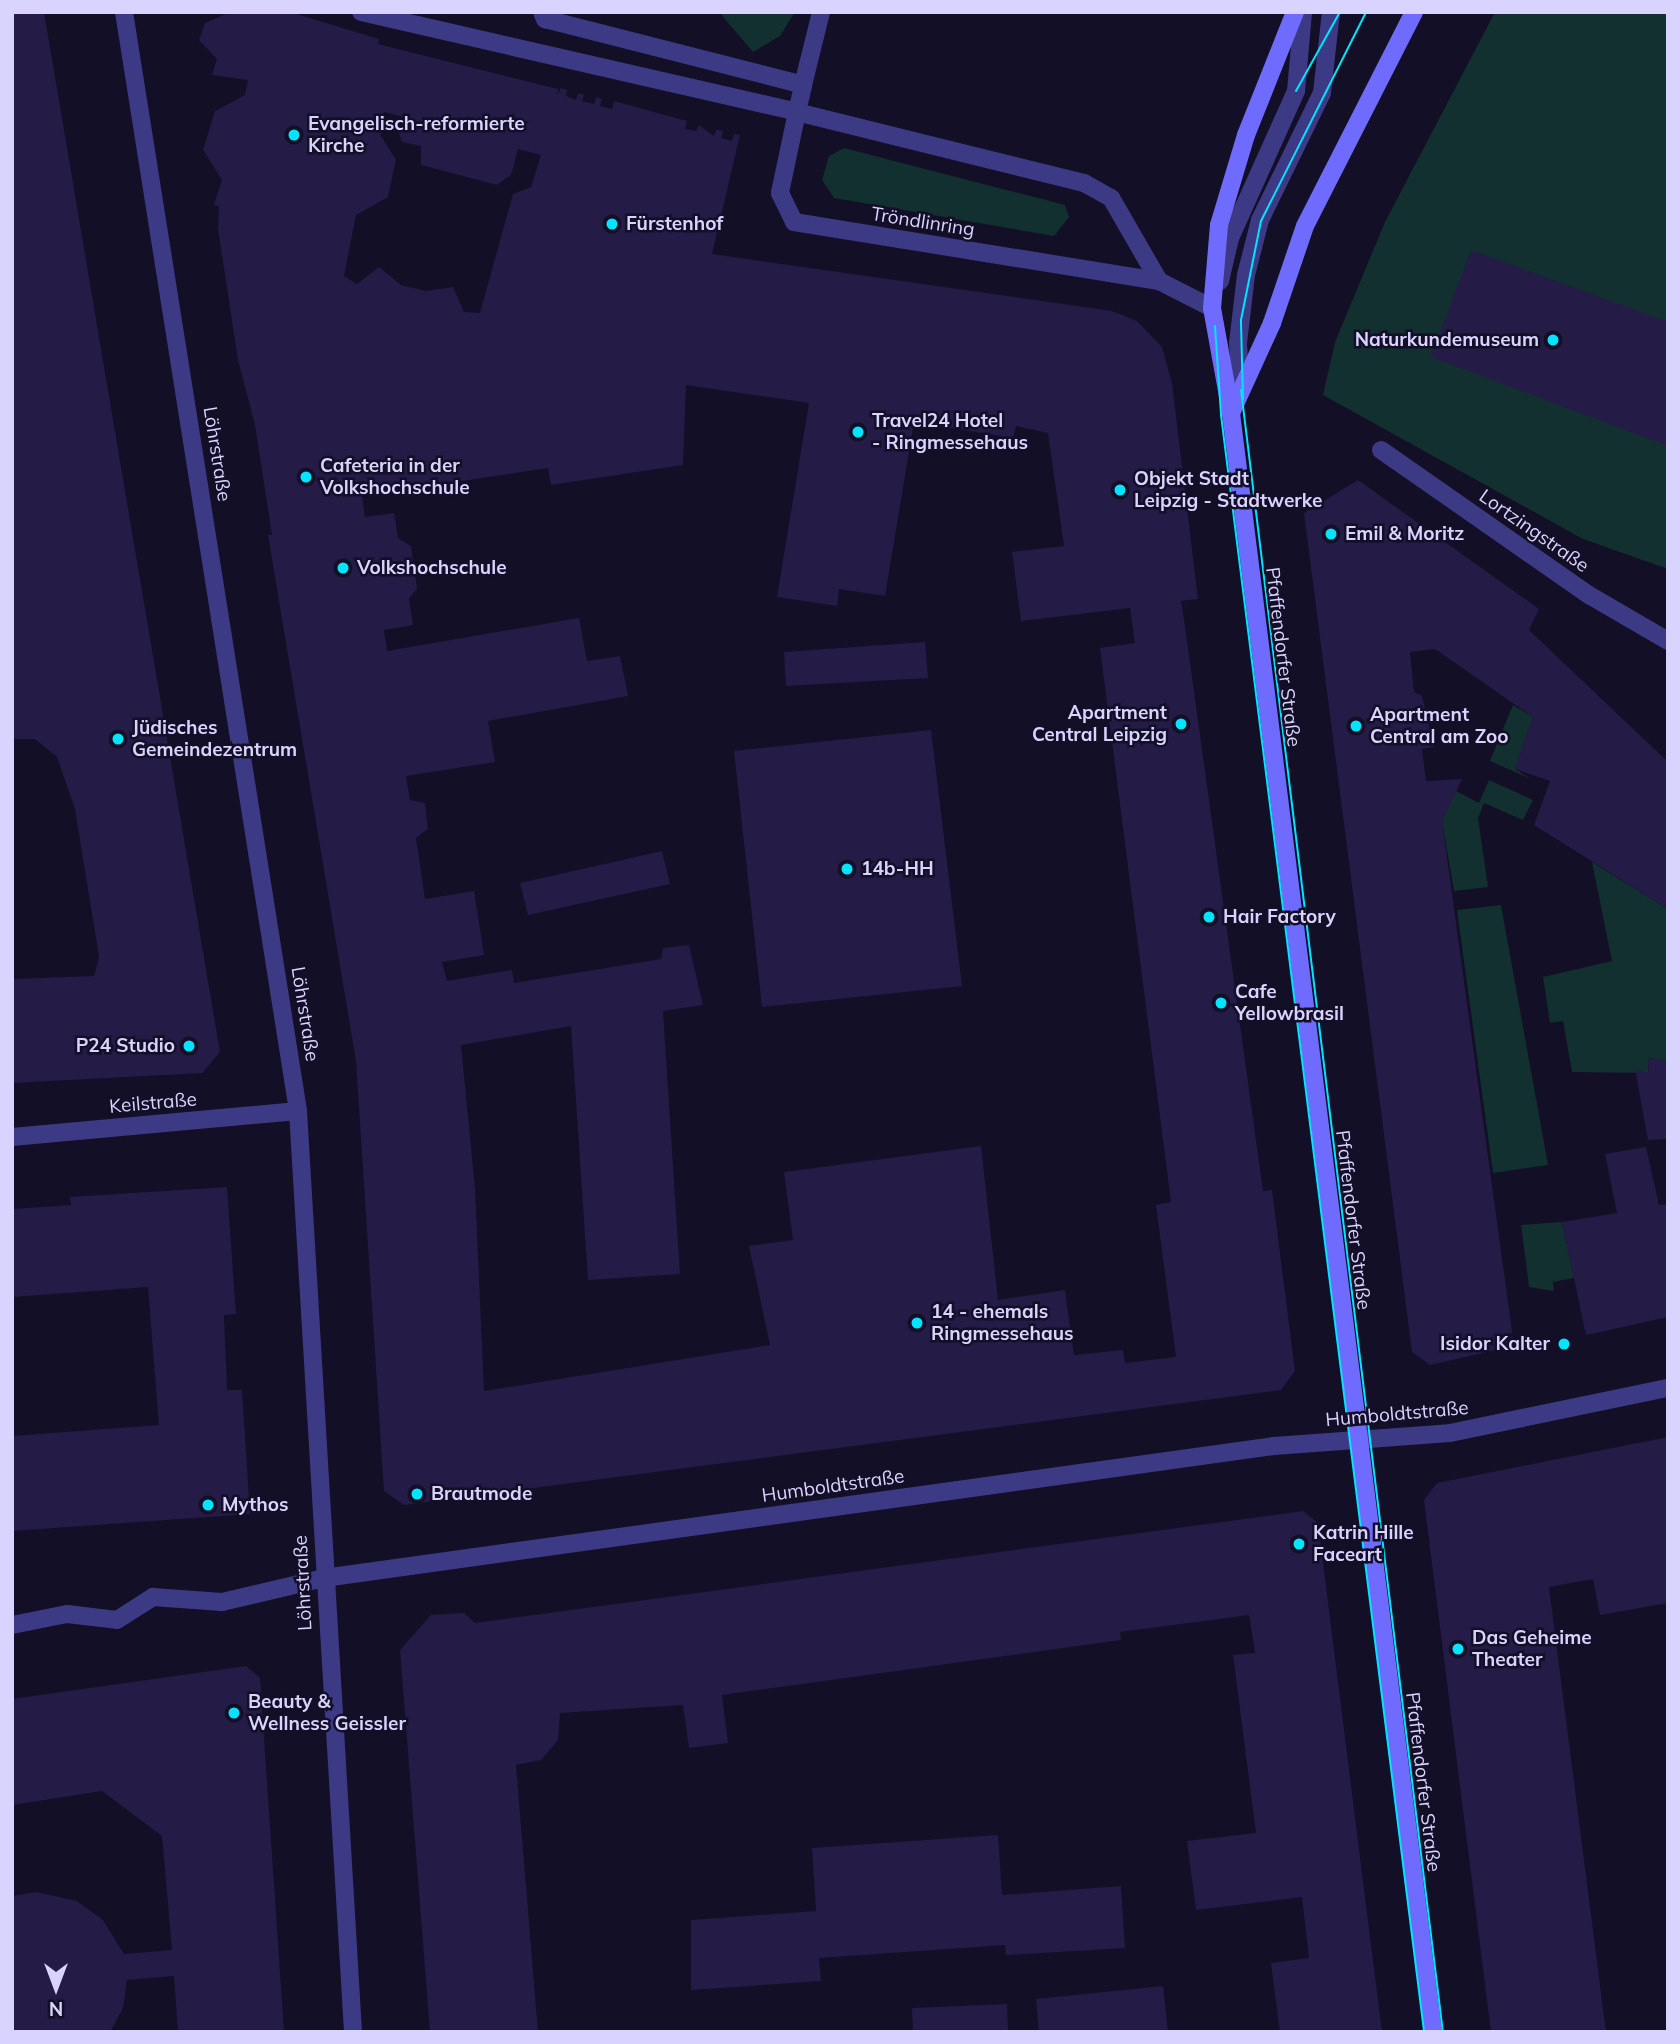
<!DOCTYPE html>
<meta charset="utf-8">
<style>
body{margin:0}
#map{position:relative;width:1680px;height:2044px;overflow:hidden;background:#130f26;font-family:Mulish,sans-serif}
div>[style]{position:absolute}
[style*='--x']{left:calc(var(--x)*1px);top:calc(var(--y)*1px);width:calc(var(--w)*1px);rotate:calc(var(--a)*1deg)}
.green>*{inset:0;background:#12302f}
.building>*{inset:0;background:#241b47}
.service>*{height:18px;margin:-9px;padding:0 9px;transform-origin:9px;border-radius:9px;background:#3d3a85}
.pedestrian>*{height:18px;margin:-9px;padding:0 9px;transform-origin:9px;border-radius:9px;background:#3d3a85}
.minor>*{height:18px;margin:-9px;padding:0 9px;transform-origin:9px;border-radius:9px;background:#3d3a85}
.secondary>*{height:18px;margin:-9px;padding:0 9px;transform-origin:9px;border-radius:9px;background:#6f6bff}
.tram>*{height:2px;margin:-1px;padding:0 1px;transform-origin:1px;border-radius:1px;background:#00e5ff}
.dots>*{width:19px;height:19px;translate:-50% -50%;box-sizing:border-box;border:4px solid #130f26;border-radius:50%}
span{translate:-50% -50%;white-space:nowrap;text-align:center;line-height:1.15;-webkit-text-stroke:5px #130f26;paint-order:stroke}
.poi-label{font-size:19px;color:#d9d4ff;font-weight:700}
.left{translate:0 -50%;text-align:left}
.right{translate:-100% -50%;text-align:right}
.street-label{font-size:19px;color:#d9d4ff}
.frame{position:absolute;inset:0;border:14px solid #d9d4ff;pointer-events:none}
.north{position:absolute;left:21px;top:1953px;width:70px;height:70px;-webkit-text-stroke:5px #130f26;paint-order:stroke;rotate:180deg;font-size:19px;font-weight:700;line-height:28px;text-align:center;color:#d9d4ff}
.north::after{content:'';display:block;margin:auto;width:24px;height:32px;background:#d9d4ff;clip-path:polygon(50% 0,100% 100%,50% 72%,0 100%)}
</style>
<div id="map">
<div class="green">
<div style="clip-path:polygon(719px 12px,795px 12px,780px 36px,753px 52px)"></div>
<div style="clip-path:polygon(1495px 12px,1668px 12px,1668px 569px,1583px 539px,1323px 395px,1335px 342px,1385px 222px)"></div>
<div style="clip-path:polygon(844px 148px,1065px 205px,1069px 217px,1054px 236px,834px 198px,822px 180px,829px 156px)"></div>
<div style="clip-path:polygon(1513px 705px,1533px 717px,1515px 769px,1531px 779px,1490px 761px)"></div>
<div style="clip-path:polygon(1489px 780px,1533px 800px,1523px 820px,1484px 803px,1478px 818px,1488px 887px,1454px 891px,1442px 821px,1456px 791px,1479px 803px)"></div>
<div style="clip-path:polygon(1592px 862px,1668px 909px,1668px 1061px,1649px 1058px,1648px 1073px,1572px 1072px,1563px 1021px,1550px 1023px,1543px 977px,1612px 961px)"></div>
<div style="clip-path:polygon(1501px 905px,1548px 1165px,1493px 1173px,1457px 910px)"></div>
<div style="clip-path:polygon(1562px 1222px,1574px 1278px,1553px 1282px,1554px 1291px,1529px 1287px,1521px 1225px)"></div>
</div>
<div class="building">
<div style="clip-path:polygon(12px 12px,44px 12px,220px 1052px,202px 1073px,12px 1083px,12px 979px,94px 976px,99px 957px,75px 809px,57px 757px,35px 739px,12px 739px)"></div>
<div style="clip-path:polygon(evenodd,230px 12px,290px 12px,379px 39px,378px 44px,558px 89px,557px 95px,561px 88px,567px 90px,566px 96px,576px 100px,578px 93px,584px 95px,582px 101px,594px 104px,596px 97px,602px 99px,600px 106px,612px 109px,614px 101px,687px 121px,685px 129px,696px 131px,699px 125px,714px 136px,716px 130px,723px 131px,721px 138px,732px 141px,734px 134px,740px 135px,712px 254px,1112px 311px,1137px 321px,1162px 347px,1172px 383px,1198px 599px,1181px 601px,1184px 619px,1263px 1191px,1272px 1190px,1295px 1371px,1281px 1390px,404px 1505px,384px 1491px,356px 1061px,268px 535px,272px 535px,255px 425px,238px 360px,218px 229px,219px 206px,214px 205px,222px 180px,203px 150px,215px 111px,245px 95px,248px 80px,212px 75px,217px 59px,199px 40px,205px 23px,230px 12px,384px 112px,403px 117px,399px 133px,402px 142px,421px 146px,421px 165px,497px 185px,511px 175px,518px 149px,541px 155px,531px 187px,513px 194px,480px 313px,464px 312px,453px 287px,426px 291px,401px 285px,379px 267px,357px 284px,344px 276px,356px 215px,388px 197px,396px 160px,381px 136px,384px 112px,230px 12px,686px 385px,809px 403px,777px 597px,837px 606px,839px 589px,885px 596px,914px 422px,1013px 438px,1016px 426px,1048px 433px,1064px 546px,1012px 552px,1021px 621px,1130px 608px,1135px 643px,1100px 648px,1171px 1202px,1156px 1205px,1176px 1357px,1125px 1363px,1123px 1350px,1074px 1355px,1065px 1290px,998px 1300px,981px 1146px,784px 1172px,793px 1240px,749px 1246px,770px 1345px,484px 1391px,475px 1188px,461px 1045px,571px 1026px,588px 1280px,680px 1274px,663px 1011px,703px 1005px,689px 945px,663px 948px,661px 959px,514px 983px,512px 970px,447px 981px,442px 962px,484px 955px,474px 891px,425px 899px,416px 838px,428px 829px,425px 803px,410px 800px,406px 776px,495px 762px,488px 721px,628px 696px,620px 656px,587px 661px,579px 618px,387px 651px,384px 630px,413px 625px,409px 598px,417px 589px,411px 546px,398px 538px,394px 513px,365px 517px,362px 496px,548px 468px,551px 485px,683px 465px,686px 385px)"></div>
<div style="clip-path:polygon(1471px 250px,1668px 322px,1668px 446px,1431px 357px)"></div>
<div style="clip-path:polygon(1358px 480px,1539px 609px,1529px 630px,1668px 762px,1668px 909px,1534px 825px,1550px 781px,1515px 769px,1533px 717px,1435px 649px,1410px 652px,1414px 692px,1422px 696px,1434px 747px,1422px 749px,1426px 781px,1462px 779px,1442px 821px,1514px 1346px,1430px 1365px,1412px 1352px,1304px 513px)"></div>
<div style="clip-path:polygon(925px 642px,928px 678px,786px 686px,784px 652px)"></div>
<div style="clip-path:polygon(931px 730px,962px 986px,762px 1007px,734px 751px)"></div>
<div style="clip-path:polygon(662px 851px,670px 884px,528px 915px,520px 883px)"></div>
<div style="clip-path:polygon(1649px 1058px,1668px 1061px,1668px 1139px,1648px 1140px,1635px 1069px,1648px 1073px)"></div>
<div style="clip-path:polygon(1646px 1147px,1659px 1205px,1668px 1204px,1668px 1317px,1586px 1335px,1562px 1222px,1617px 1213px,1605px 1154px)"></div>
<div style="clip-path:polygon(227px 1187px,236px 1314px,224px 1315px,227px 1390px,242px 1390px,250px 1514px,12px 1531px,12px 1436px,159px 1425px,148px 1287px,12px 1297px,12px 1209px,71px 1205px,70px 1197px)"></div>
<div style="clip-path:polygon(1668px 1437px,1668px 1603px,1600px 1615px,1593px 1579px,1549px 1587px,1606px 2032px,1491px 2032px,1424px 1500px,1437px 1483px)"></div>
<div style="clip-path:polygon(1303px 1511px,1318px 1523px,1382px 2032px,1280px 2032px,1271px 1963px,1309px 1958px,1302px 1897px,1196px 1910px,1187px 1841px,1256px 1833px,1233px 1655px,1255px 1653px,1249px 1615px,1120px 1632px,1121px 1640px,722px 1695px,728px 1743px,689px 1748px,683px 1705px,560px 1713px,558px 1740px,541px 1760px,516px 1765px,538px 2032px,430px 2032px,400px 1650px,431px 1615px,464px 1613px,475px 1623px)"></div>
<div style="clip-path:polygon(246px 1666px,260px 1678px,284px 2032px,178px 2032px,174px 1976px,127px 1980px,123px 2008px,110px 2032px,12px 2032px,12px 1896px,36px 1892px,77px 1901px,103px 1920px,124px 1954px,172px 1950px,162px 1836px,102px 1791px,12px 1805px,12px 1699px)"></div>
<div style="clip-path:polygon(998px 1835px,1002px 1895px,1121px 1886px,1125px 1948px,1006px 1955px,1005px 1945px,819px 1958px,821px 1981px,691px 1990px,691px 1920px,816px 1911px,812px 1848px)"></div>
<div style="clip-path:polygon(1163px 1986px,1168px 2032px,1039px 2032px,1036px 1999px)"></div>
<div style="clip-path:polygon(1007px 2004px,1008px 2032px,913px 2032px,912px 2008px)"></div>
</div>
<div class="service">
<div style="--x:542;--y:12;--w:8;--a:67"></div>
<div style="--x:545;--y:19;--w:266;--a:14.3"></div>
<div style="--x:803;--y:85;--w:75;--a:-76.1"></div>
<div style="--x:1220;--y:281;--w:44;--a:-76.9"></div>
<div style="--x:1230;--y:238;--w:161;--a:-65.8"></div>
<div style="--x:1296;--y:91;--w:79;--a:-84.9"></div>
<div style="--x:1241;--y:390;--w:47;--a:-93.7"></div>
<div style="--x:1238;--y:343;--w:68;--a:-83.3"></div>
<div style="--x:1246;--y:275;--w:57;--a:-75.7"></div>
<div style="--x:1260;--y:220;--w:141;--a:-64"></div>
<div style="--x:1322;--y:93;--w:81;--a:-83.7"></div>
</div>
<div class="pedestrian">
<div style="--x:361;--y:12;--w:447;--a:12.9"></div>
<div style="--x:797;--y:112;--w:28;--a:-77"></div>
<div style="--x:1159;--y:281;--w:96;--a:-120"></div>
<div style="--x:1111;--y:198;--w:31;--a:-151"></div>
<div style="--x:1084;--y:183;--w:296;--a:-166.1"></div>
<div style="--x:797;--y:112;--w:83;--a:101.9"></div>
<div style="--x:780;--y:193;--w:32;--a:64"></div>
<div style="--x:794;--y:222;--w:370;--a:9.2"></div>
<div style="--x:1159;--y:281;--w:59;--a:27"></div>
<div style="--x:12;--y:1625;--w:56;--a:-11.3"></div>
<div style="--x:67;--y:1614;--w:50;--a:6.8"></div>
<div style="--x:117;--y:1620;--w:43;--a:-32.6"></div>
<div style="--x:153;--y:1597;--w:69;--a:4.1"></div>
<div style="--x:222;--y:1602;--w:105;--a:-13.2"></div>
</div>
<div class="minor">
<div style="--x:124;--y:12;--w:1113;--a:81"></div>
<div style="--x:298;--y:1111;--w:923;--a:86.58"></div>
<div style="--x:1381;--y:450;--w:254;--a:34.9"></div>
<div style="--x:1589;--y:595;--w:91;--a:30.2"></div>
<div style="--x:12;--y:1137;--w:287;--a:-5.2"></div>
<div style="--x:324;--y:1578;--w:959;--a:-7.91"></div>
<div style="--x:1274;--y:1446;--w:176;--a:-4.2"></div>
<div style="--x:1450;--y:1433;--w:223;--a:-11.7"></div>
</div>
<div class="secondary">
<div style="--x:1295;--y:12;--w:132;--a:111.7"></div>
<div style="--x:1246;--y:135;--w:94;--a:106.7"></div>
<div style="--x:1219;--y:225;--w:83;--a:94.8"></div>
<div style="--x:1212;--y:308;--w:107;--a:79.7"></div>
<div style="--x:1231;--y:413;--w:1632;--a:82.89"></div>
<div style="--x:1231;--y:413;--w:99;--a:-65.5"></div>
<div style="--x:1272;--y:323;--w:102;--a:-71.2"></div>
<div style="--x:1305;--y:226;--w:240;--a:-63"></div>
</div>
<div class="tram">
<div style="--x:1296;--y:91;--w:90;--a:-60.9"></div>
<div style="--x:1215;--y:326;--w:89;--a:86.1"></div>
<div style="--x:1221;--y:415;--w:1630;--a:82.84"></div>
<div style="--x:1241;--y:390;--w:1654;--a:82.99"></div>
<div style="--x:1243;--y:399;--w:79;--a:-91.5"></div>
<div style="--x:1241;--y:320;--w:101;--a:-78.6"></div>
<div style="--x:1261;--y:221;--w:234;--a:-63.3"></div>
</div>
<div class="dots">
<div style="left:294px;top:135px;background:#00e5ff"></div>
<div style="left:612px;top:224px;background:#00e5ff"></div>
<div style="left:1553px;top:340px;background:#00e5ff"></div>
<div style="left:858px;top:432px;background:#00e5ff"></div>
<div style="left:306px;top:477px;background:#00e5ff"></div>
<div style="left:1120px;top:490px;background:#00e5ff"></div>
<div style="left:1331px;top:534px;background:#00e5ff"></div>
<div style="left:343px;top:568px;background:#00e5ff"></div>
<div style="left:1181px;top:724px;background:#00e5ff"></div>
<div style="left:1356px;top:726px;background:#00e5ff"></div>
<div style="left:118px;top:739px;background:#00e5ff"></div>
<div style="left:847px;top:869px;background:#00e5ff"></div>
<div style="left:1209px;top:917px;background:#00e5ff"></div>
<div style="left:1221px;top:1003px;background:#00e5ff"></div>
<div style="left:189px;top:1046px;background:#00e5ff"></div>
<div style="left:917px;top:1323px;background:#00e5ff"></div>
<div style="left:1564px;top:1344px;background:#00e5ff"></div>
<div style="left:417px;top:1494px;background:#00e5ff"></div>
<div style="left:208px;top:1505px;background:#00e5ff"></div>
<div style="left:1299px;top:1544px;background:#00e5ff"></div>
<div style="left:1458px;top:1649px;background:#00e5ff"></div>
<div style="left:234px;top:1713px;background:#00e5ff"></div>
</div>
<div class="poi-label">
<span class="left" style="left:308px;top:135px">Evangelisch-reformierte<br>Kirche</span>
<span class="left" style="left:626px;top:224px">Fürstenhof</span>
<span class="right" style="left:1539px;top:340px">Naturkundemuseum</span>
<span class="left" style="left:872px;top:432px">Travel24 Hotel<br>- Ringmessehaus</span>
<span class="left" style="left:320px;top:477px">Cafeteria in der<br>Volkshochschule</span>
<span class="left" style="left:1134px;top:490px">Objekt Stadt<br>Leipzig - Stadtwerke</span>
<span class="left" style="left:1345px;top:534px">Emil &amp; Moritz</span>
<span class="left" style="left:357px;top:568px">Volkshochschule</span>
<span class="right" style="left:1167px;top:724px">Apartment<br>Central Leipzig</span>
<span class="left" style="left:1370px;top:726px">Apartment<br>Central am Zoo</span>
<span class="left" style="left:132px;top:739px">Jüdisches<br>Gemeindezentrum</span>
<span class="left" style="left:861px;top:869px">14b-HH</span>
<span class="left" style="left:1223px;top:917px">Hair Factory</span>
<span class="left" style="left:1235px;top:1003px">Cafe<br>Yellowbrasil</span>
<span class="right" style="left:175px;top:1046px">P24 Studio</span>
<span class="left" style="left:931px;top:1323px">14 - ehemals<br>Ringmessehaus</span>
<span class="right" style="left:1550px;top:1344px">Isidor Kalter</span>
<span class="left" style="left:431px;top:1494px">Brautmode</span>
<span class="left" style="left:222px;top:1505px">Mythos</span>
<span class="left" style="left:1313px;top:1544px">Katrin Hille<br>Faceart</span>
<span class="left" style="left:1472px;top:1649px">Das Geheime<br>Theater</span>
<span class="left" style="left:248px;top:1713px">Beauty &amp;<br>Wellness Geissler</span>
</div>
<div class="street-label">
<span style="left:923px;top:222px;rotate:9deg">Tröndlinring</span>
<span style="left:217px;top:454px;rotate:81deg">Löhrstraße</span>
<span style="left:1534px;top:531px;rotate:35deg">Lortzingstraße</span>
<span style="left:1283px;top:657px;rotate:83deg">Pfaffendorfer Straße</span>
<span style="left:305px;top:1014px;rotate:81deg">Löhrstraße</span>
<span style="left:153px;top:1103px;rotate:-5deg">Keilstraße</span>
<span style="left:1353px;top:1220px;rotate:83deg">Pfaffendorfer Straße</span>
<span style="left:1397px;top:1414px;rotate:-5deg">Humboldtstraße</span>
<span style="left:833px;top:1486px;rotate:-8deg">Humboldtstraße</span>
<span style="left:303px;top:1583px;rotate:-93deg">Löhrstraße</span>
<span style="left:1423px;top:1782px;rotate:83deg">Pfaffendorfer Straße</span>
</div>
<div class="frame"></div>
<div class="north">N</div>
</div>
